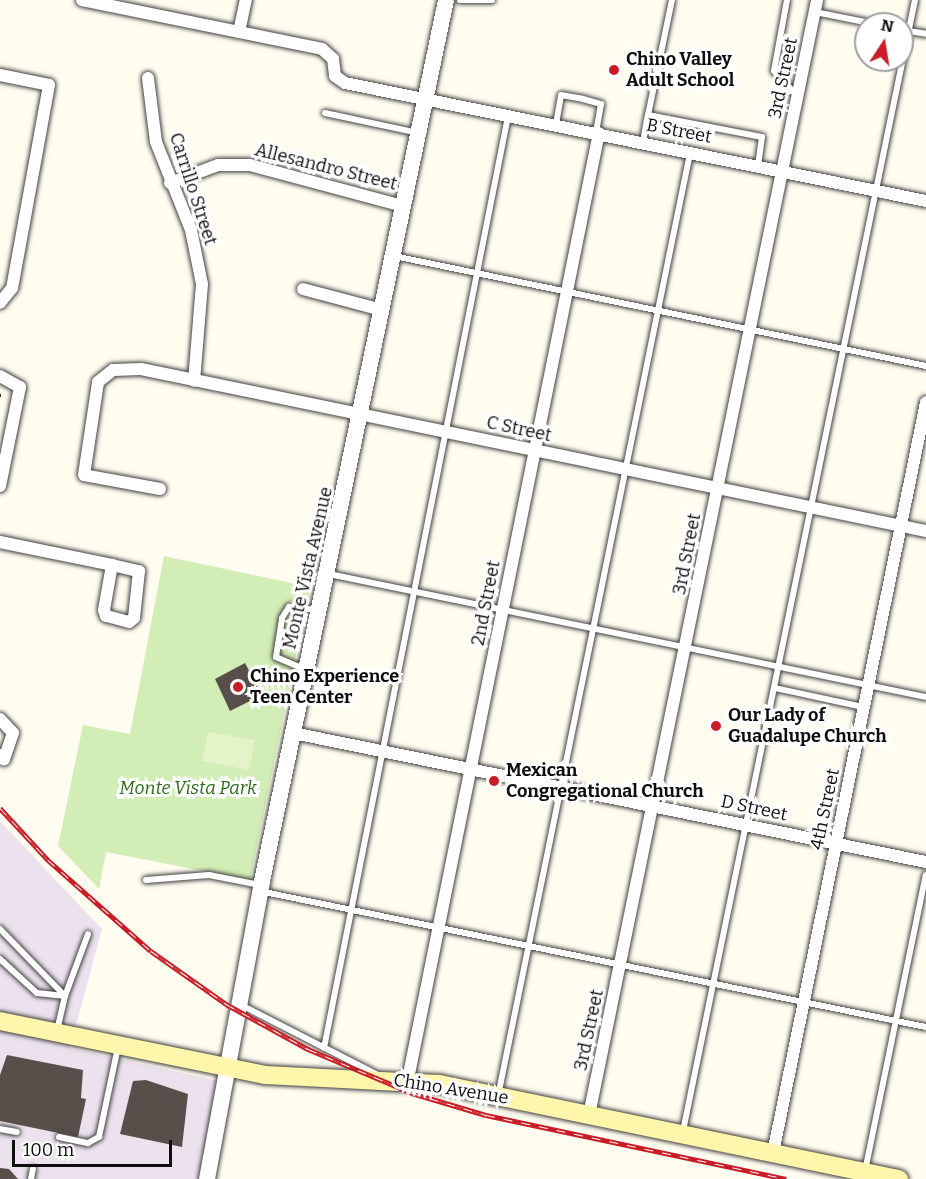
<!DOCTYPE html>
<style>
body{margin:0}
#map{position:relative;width:926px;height:1179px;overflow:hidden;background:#fffcf0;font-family:Bitter,serif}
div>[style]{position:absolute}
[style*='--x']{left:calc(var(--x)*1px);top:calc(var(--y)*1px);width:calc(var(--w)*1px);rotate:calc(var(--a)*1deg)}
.industrial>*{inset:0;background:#ece2ee}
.green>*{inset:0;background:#d3edb6}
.pitch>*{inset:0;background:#e5f3c9}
.building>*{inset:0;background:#584f4a}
.path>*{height:2px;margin-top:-1px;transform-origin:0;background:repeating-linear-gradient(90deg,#303030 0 6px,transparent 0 9px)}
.roads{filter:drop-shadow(0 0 2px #414141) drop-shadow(0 0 2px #414141)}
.service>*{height:6px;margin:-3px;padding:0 3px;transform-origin:3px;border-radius:3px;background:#fff}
.minor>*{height:12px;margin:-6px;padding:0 6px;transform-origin:6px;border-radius:6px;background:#fff}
.tertiary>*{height:16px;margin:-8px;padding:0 8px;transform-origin:8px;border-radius:8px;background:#fff}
.secondary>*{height:18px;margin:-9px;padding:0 9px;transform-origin:9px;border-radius:9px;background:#fff5ab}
.rail>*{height:5px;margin-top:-2.5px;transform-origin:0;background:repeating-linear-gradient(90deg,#fff 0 9px,#c91c26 0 18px);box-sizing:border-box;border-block:2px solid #c91c26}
.dots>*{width:16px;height:16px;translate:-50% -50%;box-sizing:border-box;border:3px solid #fff;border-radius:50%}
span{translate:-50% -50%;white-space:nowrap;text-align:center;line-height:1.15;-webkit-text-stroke:6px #fff;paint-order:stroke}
.poi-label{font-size:18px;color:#0e0e0e;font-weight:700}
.left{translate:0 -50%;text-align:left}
.street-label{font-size:18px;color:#0e0e0e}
.park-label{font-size:18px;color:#2b6b19;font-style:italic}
.north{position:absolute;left:854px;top:12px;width:60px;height:60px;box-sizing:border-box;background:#fff;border:2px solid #9f9f9f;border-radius:50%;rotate:12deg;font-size:16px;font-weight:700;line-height:24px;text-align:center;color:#0e0e0e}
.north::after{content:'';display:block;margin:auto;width:21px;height:27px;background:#c91c26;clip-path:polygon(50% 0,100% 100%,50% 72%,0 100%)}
.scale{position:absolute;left:12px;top:1140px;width:160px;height:27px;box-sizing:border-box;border:3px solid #0e0e0e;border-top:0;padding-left:8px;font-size:18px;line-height:21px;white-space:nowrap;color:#0e0e0e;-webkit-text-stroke:4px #fff;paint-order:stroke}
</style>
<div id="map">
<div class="industrial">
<div style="clip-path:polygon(0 821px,102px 929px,70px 1048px,219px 1081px,198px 1179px,0 1179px)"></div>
</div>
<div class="green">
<div style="clip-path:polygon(164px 556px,310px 587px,250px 880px,106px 852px,99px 889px,58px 846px,83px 725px,130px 734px)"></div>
</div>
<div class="pitch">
<div style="clip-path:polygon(208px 732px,255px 740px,249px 770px,202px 761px)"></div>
</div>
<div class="building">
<div style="clip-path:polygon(245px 663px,262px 695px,230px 711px,215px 679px)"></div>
<div style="clip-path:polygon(7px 1055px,83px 1070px,81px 1098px,86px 1099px,78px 1137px,0 1121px,0 1075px)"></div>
<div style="clip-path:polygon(146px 1080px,188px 1094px,182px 1147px,120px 1134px,133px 1081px)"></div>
<div style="clip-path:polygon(0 1168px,9px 1169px,18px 1179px,0 1179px)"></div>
</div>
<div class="path">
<div style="--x:0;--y:394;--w:3;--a:90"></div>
</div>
<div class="roads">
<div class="service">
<div style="--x:460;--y:0;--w:32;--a:0"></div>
<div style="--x:787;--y:0;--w:72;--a:100.4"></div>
<div style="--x:774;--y:71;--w:34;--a:47"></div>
<div style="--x:815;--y:12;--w:61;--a:11.3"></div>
<div style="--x:902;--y:30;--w:24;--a:9"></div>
<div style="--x:325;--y:113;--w:95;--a:12.1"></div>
<div style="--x:648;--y:115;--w:117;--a:-78.2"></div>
<div style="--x:556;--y:124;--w:29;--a:-80"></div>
<div style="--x:561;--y:95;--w:22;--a:10"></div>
<div style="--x:583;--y:99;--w:19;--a:16"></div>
<div style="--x:601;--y:104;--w:28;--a:100"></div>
<div style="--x:643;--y:142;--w:27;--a:-80"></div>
<div style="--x:648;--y:115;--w:116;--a:10.9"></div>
<div style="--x:762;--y:137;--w:28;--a:98"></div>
<div style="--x:394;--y:256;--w:543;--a:11.68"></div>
<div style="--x:329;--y:574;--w:610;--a:11.64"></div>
<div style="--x:304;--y:669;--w:30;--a:-157"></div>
<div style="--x:276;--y:657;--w:39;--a:-81"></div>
<div style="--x:282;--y:618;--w:13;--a:-58"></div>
<div style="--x:289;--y:607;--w:28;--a:6"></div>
<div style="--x:775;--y:688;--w:90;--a:12.2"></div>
<div style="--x:146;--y:880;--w:63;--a:-4.5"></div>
<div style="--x:209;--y:875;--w:52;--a:11.1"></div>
<div style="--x:264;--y:892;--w:676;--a:11.53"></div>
<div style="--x:0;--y:929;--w:93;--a:45.9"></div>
<div style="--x:65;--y:996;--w:35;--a:103"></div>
<div style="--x:0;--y:959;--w:50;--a:42.6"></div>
<div style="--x:37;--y:993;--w:28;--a:6"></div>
<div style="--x:65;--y:996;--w:66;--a:-69.6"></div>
<div style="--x:243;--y:1006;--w:149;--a:27.1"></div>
<div style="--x:324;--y:1048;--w:950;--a:-78.83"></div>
<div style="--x:498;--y:1096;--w:962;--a:-78.49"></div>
<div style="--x:0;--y:1129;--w:17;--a:10"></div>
<div style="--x:683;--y:1131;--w:1155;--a:-78.41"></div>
<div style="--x:59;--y:1137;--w:30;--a:12"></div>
<div style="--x:88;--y:1143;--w:13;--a:-29"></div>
<div style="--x:99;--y:1137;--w:92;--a:-78.1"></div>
<div style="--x:865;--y:1171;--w:302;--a:-78.4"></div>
<div style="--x:31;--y:1179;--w:10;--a:-79"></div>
</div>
<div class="minor">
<div style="--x:82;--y:0;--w:245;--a:11.5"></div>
<div style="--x:322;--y:49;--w:15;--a:42"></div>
<div style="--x:333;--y:59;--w:17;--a:83"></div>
<div style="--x:335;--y:76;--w:12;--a:35"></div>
<div style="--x:345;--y:83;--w:593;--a:11.48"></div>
<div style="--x:239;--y:32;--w:33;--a:-78"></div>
<div style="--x:0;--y:75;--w:50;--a:11.5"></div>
<div style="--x:49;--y:85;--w:206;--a:100.3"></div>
<div style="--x:12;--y:288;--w:19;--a:129"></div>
<div style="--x:148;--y:78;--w:64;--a:82.9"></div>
<div style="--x:156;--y:142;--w:95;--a:68.3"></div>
<div style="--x:191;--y:230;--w:55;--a:78.5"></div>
<div style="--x:202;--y:284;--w:97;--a:94.7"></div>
<div style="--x:170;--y:183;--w:51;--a:-20.6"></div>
<div style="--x:218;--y:165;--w:32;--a:0"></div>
<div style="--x:250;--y:165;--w:158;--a:15"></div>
<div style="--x:303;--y:289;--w:82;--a:14.9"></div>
<div style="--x:0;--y:376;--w:23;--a:29"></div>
<div style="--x:20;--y:387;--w:101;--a:101.4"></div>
<div style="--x:160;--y:489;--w:77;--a:-169.6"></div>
<div style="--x:84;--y:475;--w:94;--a:-81.4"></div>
<div style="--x:98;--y:382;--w:19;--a:-39"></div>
<div style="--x:113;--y:370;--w:28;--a:-2"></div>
<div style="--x:141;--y:369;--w:802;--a:11.66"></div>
<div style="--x:0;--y:542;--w:114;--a:11.6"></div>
<div style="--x:112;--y:565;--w:28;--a:13"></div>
<div style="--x:139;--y:571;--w:47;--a:96.1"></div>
<div style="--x:134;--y:618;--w:6;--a:141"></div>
<div style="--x:129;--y:622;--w:24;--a:-165"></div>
<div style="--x:106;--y:616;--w:6;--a:-108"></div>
<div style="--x:104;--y:610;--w:46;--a:-79.9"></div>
<div style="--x:0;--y:719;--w:19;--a:47"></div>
<div style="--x:13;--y:733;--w:28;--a:109"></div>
<div style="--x:4;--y:759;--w:6;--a:-135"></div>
<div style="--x:293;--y:733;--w:646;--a:11.52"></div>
<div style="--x:408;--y:1079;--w:965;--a:-78.59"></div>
<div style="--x:589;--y:1115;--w:1138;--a:-78.44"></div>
<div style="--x:773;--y:1153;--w:766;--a:-78.48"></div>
</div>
<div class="tertiary">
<div style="--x:207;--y:1179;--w:303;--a:-79.5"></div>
<div style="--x:262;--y:881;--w:900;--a:-78.2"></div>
</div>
<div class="secondary">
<div style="--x:0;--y:1021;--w:270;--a:11.5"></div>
<div style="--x:265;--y:1075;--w:174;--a:3"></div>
<div style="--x:439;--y:1084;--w:470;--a:11.7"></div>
</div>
</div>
<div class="rail">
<div style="--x:0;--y:808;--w:71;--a:47.3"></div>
<div style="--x:48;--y:860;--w:137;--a:41.5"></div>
<div style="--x:151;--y:951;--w:92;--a:35.2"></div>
<div style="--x:226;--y:1004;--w:94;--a:28.8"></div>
<div style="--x:308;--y:1049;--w:113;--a:22.9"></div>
<div style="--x:412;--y:1093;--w:77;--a:16.6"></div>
<div style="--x:486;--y:1115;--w:307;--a:12"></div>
</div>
<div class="dots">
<div style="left:614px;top:70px;background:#c91c26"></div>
<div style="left:238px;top:687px;background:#c91c26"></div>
<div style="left:716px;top:726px;background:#c91c26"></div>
<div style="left:494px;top:781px;background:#c91c26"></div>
</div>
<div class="poi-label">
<span class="left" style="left:626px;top:70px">Chino Valley<br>Adult School</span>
<span class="left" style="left:250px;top:687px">Chino Experience<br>Teen Center</span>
<span class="left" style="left:728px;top:726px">Our Lady of<br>Guadalupe Church</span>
<span class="left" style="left:506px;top:781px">Mexican<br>Congregational Church</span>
</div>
<div class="street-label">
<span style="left:783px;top:78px;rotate:-78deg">3rd Street</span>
<span style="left:679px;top:131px;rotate:11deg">B Street</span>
<span style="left:326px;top:167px;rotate:14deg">Allesandro Street</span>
<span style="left:193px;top:189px;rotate:72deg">Carrillo Street</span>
<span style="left:519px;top:429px;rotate:12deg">C Street</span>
<span style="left:687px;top:554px;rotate:-79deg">3rd Street</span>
<span style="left:308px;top:568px;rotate:-77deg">Monte Vista Avenue</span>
<span style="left:486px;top:603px;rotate:-79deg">2nd Street</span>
<span style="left:754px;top:808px;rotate:12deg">D Street</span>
<span style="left:825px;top:809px;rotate:-78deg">4th Street</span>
<span style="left:589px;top:1030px;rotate:-78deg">3rd Street</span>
<span style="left:451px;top:1089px;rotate:9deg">Chino Avenue</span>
</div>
<div class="park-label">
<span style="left:188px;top:788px">Monte Vista Park</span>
</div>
<div class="north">N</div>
<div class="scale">100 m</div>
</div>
